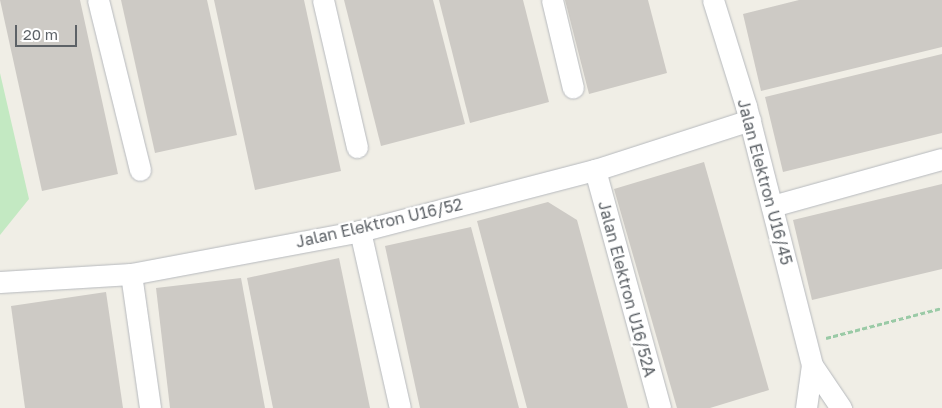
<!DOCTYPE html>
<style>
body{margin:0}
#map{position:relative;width:942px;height:408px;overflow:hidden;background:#f0eee6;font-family:"Golos Text",sans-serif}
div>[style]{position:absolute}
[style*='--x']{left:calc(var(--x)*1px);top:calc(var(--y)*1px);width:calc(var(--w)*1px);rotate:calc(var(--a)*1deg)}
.green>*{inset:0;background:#c3e9c2}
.building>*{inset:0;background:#cdcac5}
.path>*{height:3px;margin-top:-1.5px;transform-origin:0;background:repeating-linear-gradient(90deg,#9acaa6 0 5px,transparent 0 7.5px)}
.roads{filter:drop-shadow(0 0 1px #b6b9bd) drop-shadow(0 0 1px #b6b9bd)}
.street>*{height:21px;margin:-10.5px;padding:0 10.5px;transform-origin:10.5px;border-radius:10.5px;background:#fff}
span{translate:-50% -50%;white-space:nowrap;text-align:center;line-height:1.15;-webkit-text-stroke:4.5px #fff;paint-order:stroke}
.street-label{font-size:16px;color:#5d6267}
.scale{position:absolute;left:15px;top:25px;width:62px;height:22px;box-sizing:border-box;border:2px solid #5d6267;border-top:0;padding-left:6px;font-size:15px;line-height:18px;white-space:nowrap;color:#5d6267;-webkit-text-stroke:4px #fff;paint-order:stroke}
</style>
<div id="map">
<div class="green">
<div style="clip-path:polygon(0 73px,29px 199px,0 235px)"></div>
</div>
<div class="building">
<div style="clip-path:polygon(0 0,80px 0,118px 174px,42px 191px)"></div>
<div style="clip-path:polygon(121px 0,207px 0,237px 135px,155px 153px)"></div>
<div style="clip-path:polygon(214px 0,304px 0,341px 171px,255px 190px)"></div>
<div style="clip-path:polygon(344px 0,433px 0,465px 124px,381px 146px)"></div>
<div style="clip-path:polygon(439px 0,523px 0,549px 102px,470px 123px)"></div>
<div style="clip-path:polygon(565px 0,648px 0,667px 73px,589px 94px)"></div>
<div style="clip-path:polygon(799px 0,942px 0,942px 47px,761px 91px,743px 14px)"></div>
<div style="clip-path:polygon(942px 54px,942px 133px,783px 172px,765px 97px)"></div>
<div style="clip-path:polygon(704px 162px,769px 390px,710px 408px,677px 408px,614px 189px)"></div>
<div style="clip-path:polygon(942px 184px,942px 269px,812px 300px,793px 220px)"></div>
<div style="clip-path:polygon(548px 202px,577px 220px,628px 408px,527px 408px,477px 221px)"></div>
<div style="clip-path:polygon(471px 227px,519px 408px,420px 408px,385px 246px)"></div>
<div style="clip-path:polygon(339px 258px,370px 408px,273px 408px,247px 278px)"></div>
<div style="clip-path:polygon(241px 278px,265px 408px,170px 408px,156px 288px)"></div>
<div style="clip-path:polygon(106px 292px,123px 408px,25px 408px,11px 306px)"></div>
</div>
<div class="path">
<div style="--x:826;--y:338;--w:120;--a:-14.5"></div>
</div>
<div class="roads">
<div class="street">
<div style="--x:98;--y:0;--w:175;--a:76.1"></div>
<div style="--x:323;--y:0;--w:151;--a:77"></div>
<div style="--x:552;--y:0;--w:90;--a:76.6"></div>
<div style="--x:713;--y:0;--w:111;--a:72.7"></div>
<div style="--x:746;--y:106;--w:267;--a:75.7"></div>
<div style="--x:812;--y:365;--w:52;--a:56"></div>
<div style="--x:595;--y:170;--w:247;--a:74.7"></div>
<div style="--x:772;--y:206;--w:176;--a:-15.5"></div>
<div style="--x:360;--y:231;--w:181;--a:77.3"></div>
<div style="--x:131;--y:274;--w:135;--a:81.9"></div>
<div style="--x:0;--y:282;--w:131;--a:-3.5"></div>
<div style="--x:131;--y:274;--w:233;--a:-10.6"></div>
<div style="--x:360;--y:231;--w:243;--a:-14.6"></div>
<div style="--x:595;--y:170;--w:163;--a:-17.9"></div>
<div style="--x:806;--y:408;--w:43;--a:-82.1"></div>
</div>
</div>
<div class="street-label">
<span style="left:765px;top:182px;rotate:75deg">Jalan Elektron U16/45</span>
<span style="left:379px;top:223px;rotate:-13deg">Jalan Elektron U16/52</span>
<span style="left:627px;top:289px;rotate:75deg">Jalan Elektron U16/52A</span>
</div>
<div class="scale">20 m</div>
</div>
